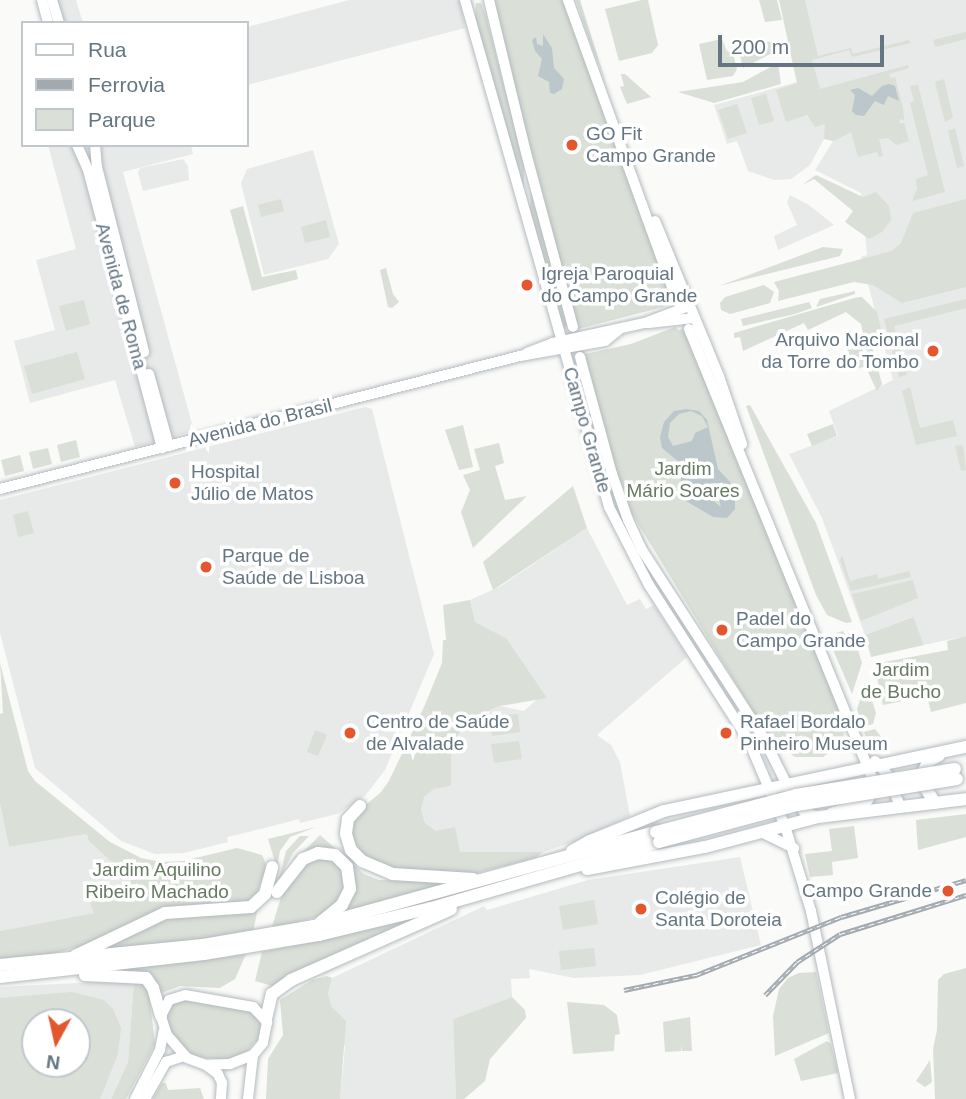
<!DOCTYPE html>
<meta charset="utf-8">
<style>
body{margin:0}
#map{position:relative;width:966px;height:1099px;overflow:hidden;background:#fafaf8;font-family:Arial,sans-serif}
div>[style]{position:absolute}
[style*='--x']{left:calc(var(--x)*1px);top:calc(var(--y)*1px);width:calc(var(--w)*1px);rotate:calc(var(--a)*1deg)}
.built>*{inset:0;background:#e8e9e9}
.green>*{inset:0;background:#dadfd7}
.water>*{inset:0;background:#bbc7cb}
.roads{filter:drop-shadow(0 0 2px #b3babf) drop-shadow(0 0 2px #b3babf)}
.secondary>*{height:10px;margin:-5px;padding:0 5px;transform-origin:5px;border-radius:5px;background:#fff}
.primary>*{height:10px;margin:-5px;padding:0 5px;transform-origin:5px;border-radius:5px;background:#fff}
.highway>*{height:12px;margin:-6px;padding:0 6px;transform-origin:6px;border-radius:6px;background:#fff}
.rail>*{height:4.5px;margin-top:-2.25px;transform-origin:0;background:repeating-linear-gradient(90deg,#fff 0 5px,#a2aab0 0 10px);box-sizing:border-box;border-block:2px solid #a2aab0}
.bridges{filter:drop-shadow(0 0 2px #b4b9bd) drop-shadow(0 0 2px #b4b9bd)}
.highway-bridge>*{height:12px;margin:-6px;padding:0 6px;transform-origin:6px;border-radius:6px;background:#fff}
.dots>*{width:19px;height:19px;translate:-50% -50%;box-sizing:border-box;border:4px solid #fff;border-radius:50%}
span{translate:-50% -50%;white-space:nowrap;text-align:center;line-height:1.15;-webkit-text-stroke:7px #fff;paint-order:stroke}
.poi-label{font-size:19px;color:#657683}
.left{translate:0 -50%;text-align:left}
.right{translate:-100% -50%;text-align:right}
.street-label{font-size:19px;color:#657683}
.park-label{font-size:19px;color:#687a64}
.legend{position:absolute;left:21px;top:21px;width:228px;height:126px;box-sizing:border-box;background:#fff;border:2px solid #c1c8cd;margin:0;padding:9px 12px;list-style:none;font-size:21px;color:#657683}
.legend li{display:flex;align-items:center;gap:14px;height:35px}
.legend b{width:35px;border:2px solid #c1c8cd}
.north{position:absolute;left:21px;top:1008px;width:70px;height:70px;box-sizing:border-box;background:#fff;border:2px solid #c1c8cd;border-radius:50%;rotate:188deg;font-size:19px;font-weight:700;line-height:28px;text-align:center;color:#657683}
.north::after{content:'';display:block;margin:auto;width:24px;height:32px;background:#e4572e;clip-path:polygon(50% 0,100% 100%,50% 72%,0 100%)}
.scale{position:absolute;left:718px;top:35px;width:166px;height:32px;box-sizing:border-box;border:4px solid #657683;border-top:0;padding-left:9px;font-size:21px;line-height:24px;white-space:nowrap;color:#657683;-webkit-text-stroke:5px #fff;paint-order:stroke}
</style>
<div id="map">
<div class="built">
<div style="clip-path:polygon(40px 0,76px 0,83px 23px,46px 23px)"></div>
<div style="clip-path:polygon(349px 0,460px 0,465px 28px,247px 85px,247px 27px)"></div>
<div style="clip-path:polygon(787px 0,966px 0,966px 636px,924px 645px,912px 617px,865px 635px,822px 518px,789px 454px,838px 436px,829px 411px,893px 380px,861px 257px,867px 255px,861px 193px,815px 170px,833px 141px,824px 139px,810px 165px,791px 179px,774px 180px,748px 171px,737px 141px,727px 144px,714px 105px,797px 82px,808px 117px)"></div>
<div style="clip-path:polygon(48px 145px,191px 145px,193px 154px,123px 172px,194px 431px,135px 447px,115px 380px,30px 403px,14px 341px,55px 330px,36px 260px,76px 249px)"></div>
<div style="clip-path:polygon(313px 150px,339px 244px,328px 259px,264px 275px,241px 183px,247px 169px)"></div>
<div style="clip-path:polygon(183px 159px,188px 166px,189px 180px,143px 191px,138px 173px,140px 168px)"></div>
<div style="clip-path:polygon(790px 195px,809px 205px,834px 225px,778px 250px,774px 236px,797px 225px,787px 202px)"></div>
<div style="clip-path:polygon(365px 407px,372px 409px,434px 654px,385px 770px,365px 796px,337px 814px,300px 823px,299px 819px,265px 828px,227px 837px,228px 842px,184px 853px,155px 854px,121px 841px,35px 768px,0 633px,0 500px)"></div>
<div style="clip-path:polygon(587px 528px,627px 605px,640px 599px,646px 609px,654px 605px,687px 657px,597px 735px,611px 745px,620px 762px,630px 816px,576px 841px,543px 852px,511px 854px,460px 852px,425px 823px,421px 810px,423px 797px,434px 789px,451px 786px,451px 753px,456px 738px,469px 719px,500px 706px,524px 711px,537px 699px,506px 638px,475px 622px,470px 600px,501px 586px)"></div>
<div style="clip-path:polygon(0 804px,9px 847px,87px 834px,112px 862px,136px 871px,138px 876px,91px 903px,95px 913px,0 931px)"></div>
<div style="clip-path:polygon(740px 857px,761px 945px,640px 975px,574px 978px,529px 969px,530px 978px,511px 979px,512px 997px,453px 1019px,456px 1099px,340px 1099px,345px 1047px,328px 994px,332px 978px,484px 906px,487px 910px,588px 880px)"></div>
<div style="clip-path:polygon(evenodd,134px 980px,128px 1062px,111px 1099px,0 1099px,0 987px,134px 980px,35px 1022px,77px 1022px,77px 1064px,35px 1064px,35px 1022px)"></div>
</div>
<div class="green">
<div style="clip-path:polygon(492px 0,562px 0,675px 304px,578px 329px)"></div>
<div style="clip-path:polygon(576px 0,580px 0,606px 83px,590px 42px)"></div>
<div style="clip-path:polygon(642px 0,648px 0,658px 45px,652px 53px,619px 61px,605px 9px)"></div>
<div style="clip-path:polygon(759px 0,777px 0,782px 20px,765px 22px)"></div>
<div style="clip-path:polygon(779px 0,805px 0,818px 56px,851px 48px,853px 54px,909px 40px,911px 43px,852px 57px,849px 50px,812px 60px,820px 89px,908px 65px,909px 68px,889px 74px,891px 78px,895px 77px,903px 108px,904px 120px,900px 119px,899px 123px,904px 123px,909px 141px,896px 145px,888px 138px,879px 139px,883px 156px,879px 157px,877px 152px,858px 157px,851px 132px,834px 141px,824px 139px,825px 124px,815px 127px,807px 115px,786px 122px,776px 90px,797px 83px)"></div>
<div style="clip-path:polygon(476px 3px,481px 3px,485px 13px,524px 163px,524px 190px,475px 22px)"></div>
<div style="clip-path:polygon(966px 32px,966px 39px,935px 47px,933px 40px)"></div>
<div style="clip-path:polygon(722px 39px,727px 51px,733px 54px,737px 69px,733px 76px,707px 80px,699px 44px)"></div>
<div style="clip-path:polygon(772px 41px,774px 52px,743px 68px,740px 55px,768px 48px,767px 42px)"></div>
<div style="clip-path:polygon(778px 63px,781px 84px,714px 103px,678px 92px,743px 82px)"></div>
<div style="clip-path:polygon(621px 74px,625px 74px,651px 97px,627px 104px,620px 87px,624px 86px)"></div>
<div style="clip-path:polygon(944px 79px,953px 118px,945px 122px,935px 82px)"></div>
<div style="clip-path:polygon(918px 85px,945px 192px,912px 201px,917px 189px,916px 179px,928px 175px,910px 103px,914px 101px,910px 86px)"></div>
<div style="clip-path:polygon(766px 94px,774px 121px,759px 125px,751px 98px)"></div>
<div style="clip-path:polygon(737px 104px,747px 133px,728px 139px,718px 110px)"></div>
<div style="clip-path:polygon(955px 128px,964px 166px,957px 168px,948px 131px)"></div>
<div style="clip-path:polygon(816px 175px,863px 197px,876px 192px,889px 206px,891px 220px,882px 232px,869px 239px,845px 222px,853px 211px,814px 179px,802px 185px)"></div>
<div style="clip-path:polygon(531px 189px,568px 326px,563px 328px,530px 209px)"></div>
<div style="clip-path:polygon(281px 199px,284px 211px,261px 217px,258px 205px)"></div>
<div style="clip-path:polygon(966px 199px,966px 287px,902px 303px,873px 285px,854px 282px,778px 301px,779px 291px,774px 282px,892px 251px,901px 243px,913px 213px)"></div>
<div style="clip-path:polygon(243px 206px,262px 277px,296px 270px,298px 279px,252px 291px,230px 210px)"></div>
<div style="clip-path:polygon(326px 220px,330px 237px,305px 243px,301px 227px)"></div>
<div style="clip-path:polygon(823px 247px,843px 249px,840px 256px,719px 286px)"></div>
<div style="clip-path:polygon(386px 268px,393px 294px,399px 302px,392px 308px,388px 307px,380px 270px)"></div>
<div style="clip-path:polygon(764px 285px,774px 292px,770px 303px,730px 314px,721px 310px,720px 303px,725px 297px)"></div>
<div style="clip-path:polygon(855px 291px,855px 294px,816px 307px,820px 299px)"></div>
<div style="clip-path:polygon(858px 297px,862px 297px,877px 312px,883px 338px,872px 346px,882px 384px,877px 391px,868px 372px,871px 370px,861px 324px,846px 312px,808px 330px,804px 323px,743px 351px,740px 337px,734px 338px,734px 333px)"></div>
<div style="clip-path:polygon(966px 299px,966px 308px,894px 326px,907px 375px,899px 377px,884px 319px)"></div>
<div style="clip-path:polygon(84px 300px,90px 324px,66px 331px,59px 306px)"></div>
<div style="clip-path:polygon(809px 302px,812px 308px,795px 314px,743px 326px,741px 319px)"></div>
<div style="clip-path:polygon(675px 327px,679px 330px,685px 328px,846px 723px,842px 743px,823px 757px,795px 757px,768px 736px,632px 514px,613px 462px,585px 354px,631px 344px)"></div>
<div style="clip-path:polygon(861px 344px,867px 366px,853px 370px,847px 347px)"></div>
<div style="clip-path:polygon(77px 352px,85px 379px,32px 394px,24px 366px)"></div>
<div style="clip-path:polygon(910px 387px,920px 428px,953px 420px,957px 436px,916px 445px,902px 391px)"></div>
<div style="clip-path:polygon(750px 405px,816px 523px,852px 622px,846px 623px,827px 615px,816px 595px,746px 406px)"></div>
<div style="clip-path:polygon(833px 424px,837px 436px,812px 446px,807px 434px)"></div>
<div style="clip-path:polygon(463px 425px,473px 467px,459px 470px,445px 430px)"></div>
<div style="clip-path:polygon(76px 440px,80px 457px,61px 462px,57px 445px)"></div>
<div style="clip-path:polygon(499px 443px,504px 463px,495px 466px,505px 500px,527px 496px,473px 548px,461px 512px,470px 490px,463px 475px,480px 470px,474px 449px)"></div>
<div style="clip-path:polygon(963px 445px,966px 470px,961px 471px,955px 446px)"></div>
<div style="clip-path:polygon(48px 448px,52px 464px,33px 469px,29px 452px)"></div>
<div style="clip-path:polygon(20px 455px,24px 471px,5px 476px,1px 460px)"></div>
<div style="clip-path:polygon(573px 486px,587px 528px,493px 590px,483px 562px)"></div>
<div style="clip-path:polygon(28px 511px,34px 533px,18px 537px,13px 515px)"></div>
<div style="clip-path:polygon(842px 555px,850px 581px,877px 574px,878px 579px,909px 571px,911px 577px,851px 591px,840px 560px)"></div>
<div style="clip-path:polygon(913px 580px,918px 598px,861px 621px,852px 594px)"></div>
<div style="clip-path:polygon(470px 600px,475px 622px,506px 638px,547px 698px,500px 706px,469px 719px,456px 738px,451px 753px,451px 786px,434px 789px,424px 797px,421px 810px,425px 823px,436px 831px,455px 827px,460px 852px,543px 852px,535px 858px,469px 875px,379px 868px,351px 845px,353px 816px,381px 792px,389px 781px,424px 707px,442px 663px,443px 640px,446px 640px,443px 605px)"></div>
<div style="clip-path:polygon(913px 617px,924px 645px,871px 657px,865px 635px)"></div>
<div style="clip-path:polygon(843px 631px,848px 640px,855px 640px,862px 663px,852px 694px,827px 636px)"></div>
<div style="clip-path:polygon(966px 636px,966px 703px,931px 712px,927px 696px,883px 705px,874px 664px,948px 650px,947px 641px)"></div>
<div style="clip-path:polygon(0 663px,28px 771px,35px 781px,110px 842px,141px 858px,161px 862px,183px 861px,237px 848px,262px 855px,267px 866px,254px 901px,193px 906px,83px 946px,43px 956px,0 961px,0 931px,94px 913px,90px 903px,138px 876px,135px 871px,112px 862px,89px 841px,87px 834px,9px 847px,0 804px,0 714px,3px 713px)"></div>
<div style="clip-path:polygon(866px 682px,876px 713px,873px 724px,862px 727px,857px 709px)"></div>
<div style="clip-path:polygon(518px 714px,520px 732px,492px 736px,490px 717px)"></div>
<div style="clip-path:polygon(875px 729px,882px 738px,885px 753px,876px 750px,867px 740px,864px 732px)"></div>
<div style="clip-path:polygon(315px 730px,327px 735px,318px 756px,307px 752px)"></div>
<div style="clip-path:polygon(519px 741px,522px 759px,494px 763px,491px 744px)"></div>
<div style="clip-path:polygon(966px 814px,966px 837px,918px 850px,916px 820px)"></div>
<div style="clip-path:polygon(854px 826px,858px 858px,832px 862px,833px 875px,810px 877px,805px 854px,832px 851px,829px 829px)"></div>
<div style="clip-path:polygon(316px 827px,290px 837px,280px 851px,277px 868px,268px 839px)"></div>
<div style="clip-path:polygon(320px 835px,364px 874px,379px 880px,461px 881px,336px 917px,351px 901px,339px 855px,294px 861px)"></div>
<div style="clip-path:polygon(300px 836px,309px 836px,293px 853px,278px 882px,286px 851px)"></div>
<div style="clip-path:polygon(314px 858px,330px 859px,341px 866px,346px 893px,326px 914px,271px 930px,285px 884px)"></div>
<div style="clip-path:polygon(594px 900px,598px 924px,563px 930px,559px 906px)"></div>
<div style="clip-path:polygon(258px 907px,253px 933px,90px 952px,164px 918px)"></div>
<div style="clip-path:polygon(440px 910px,276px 987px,255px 981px,262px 952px)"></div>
<div style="clip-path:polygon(594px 948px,596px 966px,561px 970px,559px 951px)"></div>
<div style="clip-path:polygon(246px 954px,235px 979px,220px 988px,180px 986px,159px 994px,156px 984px,81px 973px)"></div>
<div style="clip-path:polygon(966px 968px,966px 1099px,935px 1099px,933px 1049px,937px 1030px,938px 980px,944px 974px)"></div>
<div style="clip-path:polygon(816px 972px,829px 1033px,775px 1056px,773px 1016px,779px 989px,788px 978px,799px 973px)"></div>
<div style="clip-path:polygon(327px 976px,332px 978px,328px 994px,332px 1007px,346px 1021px,340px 1099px,266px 1099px,268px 1059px,283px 1035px,280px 1000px,312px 980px)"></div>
<div style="clip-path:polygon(134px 980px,144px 983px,149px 993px,155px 1044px,126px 1099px,111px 1099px,128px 1062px)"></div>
<div style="clip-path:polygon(evenodd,72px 992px,104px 1000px,113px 1009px,121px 1028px,118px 1054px,100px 1099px,0 1099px,0 998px,72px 992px,35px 1022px,77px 1022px,77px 1064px,35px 1064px,35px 1022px)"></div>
<div style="clip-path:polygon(512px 997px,525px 1010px,526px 1018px,490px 1059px,485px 1081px,464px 1099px,456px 1099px,453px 1019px)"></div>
<div style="clip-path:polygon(181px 999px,245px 1005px,262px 1023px,261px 1036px,246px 1052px,228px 1060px,197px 1057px,187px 1051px,171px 1033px,166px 1016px,171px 1005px)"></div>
<div style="clip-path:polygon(567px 1002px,604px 1005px,617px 1015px,620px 1034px,615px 1035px,614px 1051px,573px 1054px)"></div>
<div style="clip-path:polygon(690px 1017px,692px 1051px,682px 1051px,681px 1045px,681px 1051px,665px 1052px,663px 1022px)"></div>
<div style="clip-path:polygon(827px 1041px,831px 1044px,838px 1073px,801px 1081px,794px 1059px)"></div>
<div style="clip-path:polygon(930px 1060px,932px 1082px,925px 1087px,916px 1081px)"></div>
<div style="clip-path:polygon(162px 1083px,166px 1083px,168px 1090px,200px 1088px,204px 1099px,153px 1099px)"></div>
</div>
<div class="water">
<div style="clip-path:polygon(543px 34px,552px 48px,554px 68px,564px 79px,562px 89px,554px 94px,550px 93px,549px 82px,538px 76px,542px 59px,535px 51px,532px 40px,536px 37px,537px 44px,543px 46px)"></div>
<div style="clip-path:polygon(889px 84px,895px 86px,899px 101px,888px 96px,884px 105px,875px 101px,864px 116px,856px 115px,852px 111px,855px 95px,850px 90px,858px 88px,872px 96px,882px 86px)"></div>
<div style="clip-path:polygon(evenodd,686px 409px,699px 411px,707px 420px,718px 469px,730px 482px,735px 498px,735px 509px,727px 518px,713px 517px,686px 501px,681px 487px,680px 463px,662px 448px,660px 437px,664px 422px,674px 411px,686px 409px,691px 411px,702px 416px,708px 427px,695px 433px,692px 441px,673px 446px,668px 437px,670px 423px,679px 414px,691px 411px,686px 409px,710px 486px,717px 492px,721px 507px,705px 494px,705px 488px,710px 486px)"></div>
</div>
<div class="roads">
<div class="secondary">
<div style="--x:42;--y:0;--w:24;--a:75"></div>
<div style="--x:52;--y:0;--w:24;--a:73"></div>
<div style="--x:77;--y:145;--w:27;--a:66"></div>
<div style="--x:88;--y:170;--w:288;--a:75.1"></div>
<div style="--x:95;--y:145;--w:22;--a:85"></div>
<div style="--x:97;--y:167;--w:191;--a:75.7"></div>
<div style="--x:649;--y:323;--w:45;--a:-6.3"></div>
<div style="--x:527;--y:353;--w:28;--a:-21"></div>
<div style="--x:553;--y:343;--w:94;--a:-12.3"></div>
<div style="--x:645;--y:323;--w:47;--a:-21.1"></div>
<div style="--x:149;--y:374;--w:75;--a:74.5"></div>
<div style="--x:0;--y:489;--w:537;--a:-14.35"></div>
<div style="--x:520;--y:356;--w:86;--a:-10"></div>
<div style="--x:605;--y:341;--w:19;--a:-39"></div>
<div style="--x:785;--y:826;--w:89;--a:73"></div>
<div style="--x:811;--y:911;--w:192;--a:78.3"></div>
<div style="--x:761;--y:832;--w:37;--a:26"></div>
<div style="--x:206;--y:1065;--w:15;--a:37"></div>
<div style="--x:218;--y:1074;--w:10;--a:66"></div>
<div style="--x:222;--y:1083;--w:16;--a:94"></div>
<div style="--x:248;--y:1099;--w:44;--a:-83.5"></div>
</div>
<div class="primary">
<div style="--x:465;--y:0;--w:527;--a:74.14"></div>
<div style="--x:609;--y:507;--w:88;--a:62.9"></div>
<div style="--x:649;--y:585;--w:183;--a:57.3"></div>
<div style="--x:748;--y:739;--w:95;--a:67"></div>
<div style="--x:489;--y:0;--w:157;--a:76.4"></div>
<div style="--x:526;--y:153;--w:180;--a:74.9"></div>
<div style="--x:568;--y:0;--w:320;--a:70.1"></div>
<div style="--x:655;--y:221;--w:168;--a:67.6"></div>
<div style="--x:719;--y:376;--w:72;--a:71.3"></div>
<div style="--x:689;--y:329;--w:484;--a:67.8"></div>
<div style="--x:872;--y:777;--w:10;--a:73"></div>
<div style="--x:875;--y:787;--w:15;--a:118"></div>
<div style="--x:868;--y:800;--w:39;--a:161"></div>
<div style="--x:580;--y:357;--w:121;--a:74.7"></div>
<div style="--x:612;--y:474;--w:49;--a:70.8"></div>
<div style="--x:628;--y:520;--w:33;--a:65"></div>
<div style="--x:642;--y:550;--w:223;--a:57.1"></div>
<div style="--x:763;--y:737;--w:60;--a:63.4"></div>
<div style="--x:790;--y:791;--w:25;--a:56"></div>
<div style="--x:804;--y:812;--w:14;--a:21"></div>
<div style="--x:875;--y:761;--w:18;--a:47"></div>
<div style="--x:887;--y:774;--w:35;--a:68"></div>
<div style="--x:185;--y:995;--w:69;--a:10"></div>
<div style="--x:253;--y:1007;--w:21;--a:47"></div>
<div style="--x:267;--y:1022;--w:21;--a:101"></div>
<div style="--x:263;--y:1043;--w:16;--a:130"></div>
<div style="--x:253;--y:1055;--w:25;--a:159"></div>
<div style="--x:230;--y:1064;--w:24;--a:178"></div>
<div style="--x:206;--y:1065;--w:20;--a:-160"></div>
<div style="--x:187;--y:1058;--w:30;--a:-131"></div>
<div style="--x:167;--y:1035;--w:20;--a:-108"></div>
<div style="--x:161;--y:1016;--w:18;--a:-63"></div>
<div style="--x:169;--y:1000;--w:17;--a:-17"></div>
<div style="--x:135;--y:1099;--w:55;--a:-63"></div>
<div style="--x:160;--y:1050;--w:20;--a:-79"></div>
<div style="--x:145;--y:1099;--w:43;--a:-60.4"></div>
<div style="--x:166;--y:1062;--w:20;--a:-18"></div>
</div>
<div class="highway">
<div style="--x:935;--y:803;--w:22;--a:-122"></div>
<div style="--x:923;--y:784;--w:11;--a:-90"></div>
<div style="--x:923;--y:773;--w:12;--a:-66"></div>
<div style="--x:928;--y:762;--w:13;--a:-32"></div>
<div style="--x:360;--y:806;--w:18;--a:133"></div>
<div style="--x:348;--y:819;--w:15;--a:98"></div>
<div style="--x:346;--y:834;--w:17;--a:73"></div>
<div style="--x:351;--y:850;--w:16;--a:45"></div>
<div style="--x:362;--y:861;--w:34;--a:23"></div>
<div style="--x:393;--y:874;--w:80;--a:3.6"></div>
<div style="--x:572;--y:851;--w:21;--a:-29"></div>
<div style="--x:590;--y:841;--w:80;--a:-22.1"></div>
<div style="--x:664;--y:811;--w:309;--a:-12"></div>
<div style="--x:587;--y:869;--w:120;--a:-10.6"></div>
<div style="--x:705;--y:847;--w:117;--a:-14.9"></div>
<div style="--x:818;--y:817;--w:149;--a:-6.9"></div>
<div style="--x:277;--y:892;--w:42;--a:-51.8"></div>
<div style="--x:303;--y:859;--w:16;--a:-22"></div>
<div style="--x:318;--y:853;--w:17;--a:7"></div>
<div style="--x:335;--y:855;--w:17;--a:45"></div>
<div style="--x:347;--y:867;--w:22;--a:82"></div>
<div style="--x:350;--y:889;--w:18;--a:117"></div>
<div style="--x:342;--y:905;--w:27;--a:141"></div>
<div style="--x:75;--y:956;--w:100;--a:-25.5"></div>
<div style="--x:165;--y:913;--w:86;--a:-4"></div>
<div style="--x:251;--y:907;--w:19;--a:-43"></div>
<div style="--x:265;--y:894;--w:28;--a:-75"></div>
<div style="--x:0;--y:965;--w:204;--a:-5.6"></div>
<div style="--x:203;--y:945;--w:113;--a:-9.7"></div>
<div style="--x:314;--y:926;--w:355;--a:-15.4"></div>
<div style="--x:85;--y:975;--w:61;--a:2.8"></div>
<div style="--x:146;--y:978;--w:12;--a:55"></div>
<div style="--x:153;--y:988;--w:29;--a:74"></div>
<div style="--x:0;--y:977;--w:205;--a:-6.4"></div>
<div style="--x:204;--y:954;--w:117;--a:-9.4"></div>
<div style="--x:319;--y:935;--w:115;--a:-13.6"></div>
<div style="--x:431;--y:908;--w:237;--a:-16.1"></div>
<div style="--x:266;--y:1019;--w:26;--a:-77"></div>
<div style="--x:272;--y:994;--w:24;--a:-36"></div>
<div style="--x:291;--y:980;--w:175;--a:-23.9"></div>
</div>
</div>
<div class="rail">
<div style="--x:624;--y:990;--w:74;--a:-11.8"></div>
<div style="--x:696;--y:975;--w:156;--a:-21.8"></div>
<div style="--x:841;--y:917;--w:130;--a:-16.5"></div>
<div style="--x:765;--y:995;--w:46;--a:-45.9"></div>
<div style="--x:797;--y:962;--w:51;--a:-33.1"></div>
<div style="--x:840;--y:934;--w:132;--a:-17.2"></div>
</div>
<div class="bridges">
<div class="highway-bridge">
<div style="--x:656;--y:832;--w:145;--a:-14.8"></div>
<div style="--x:796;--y:795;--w:161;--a:-9.3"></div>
<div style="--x:659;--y:842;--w:143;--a:-15"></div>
<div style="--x:797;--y:805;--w:162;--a:-9.2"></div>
</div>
</div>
<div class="dots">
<div style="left:572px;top:145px;background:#e4572e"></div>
<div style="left:527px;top:285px;background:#e4572e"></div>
<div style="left:933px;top:351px;background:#e4572e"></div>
<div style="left:175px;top:483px;background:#e4572e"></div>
<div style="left:206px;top:567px;background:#e4572e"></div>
<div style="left:722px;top:630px;background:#e4572e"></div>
<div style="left:350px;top:733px;background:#e4572e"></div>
<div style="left:726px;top:733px;background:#e4572e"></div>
<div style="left:948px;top:891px;background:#e4572e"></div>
<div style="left:641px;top:909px;background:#e4572e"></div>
</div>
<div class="poi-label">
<span class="left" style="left:586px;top:145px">GO Fit<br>Campo Grande</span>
<span class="left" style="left:541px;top:285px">Igreja Paroquial<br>do Campo Grande</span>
<span class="right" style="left:919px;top:351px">Arquivo Nacional<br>da Torre do Tombo</span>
<span class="left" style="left:191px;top:483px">Hospital<br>Júlio de Matos</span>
<span class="left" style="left:222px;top:567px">Parque de<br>Saúde de Lisboa</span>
<span class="left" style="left:736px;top:630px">Padel do<br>Campo Grande</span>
<span class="left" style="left:366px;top:733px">Centro de Saúde<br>de Alvalade</span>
<span class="left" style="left:740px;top:733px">Rafael Bordalo<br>Pinheiro Museum</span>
<span class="right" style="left:932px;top:891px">Campo Grande</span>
<span class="left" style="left:655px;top:909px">Colégio de<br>Santa Doroteia</span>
</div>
<div class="street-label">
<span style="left:121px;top:296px;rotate:75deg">Avenida de Roma</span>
<span style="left:260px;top:423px;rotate:-14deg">Avenida do Brasil</span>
<span style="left:587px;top:430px;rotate:74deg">Campo Grande</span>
</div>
<div class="park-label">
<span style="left:683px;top:480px">Jardim<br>Mário Soares</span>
<span style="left:901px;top:681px">Jardim<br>de Bucho</span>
<span style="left:157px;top:881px">Jardim Aquilino<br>Ribeiro Machado</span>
</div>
<ul class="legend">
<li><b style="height:9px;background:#fff"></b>Rua</li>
<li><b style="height:9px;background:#a2aab0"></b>Ferrovia</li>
<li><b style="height:19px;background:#dadfd7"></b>Parque</li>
</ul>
<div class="north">N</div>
<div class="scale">200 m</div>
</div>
